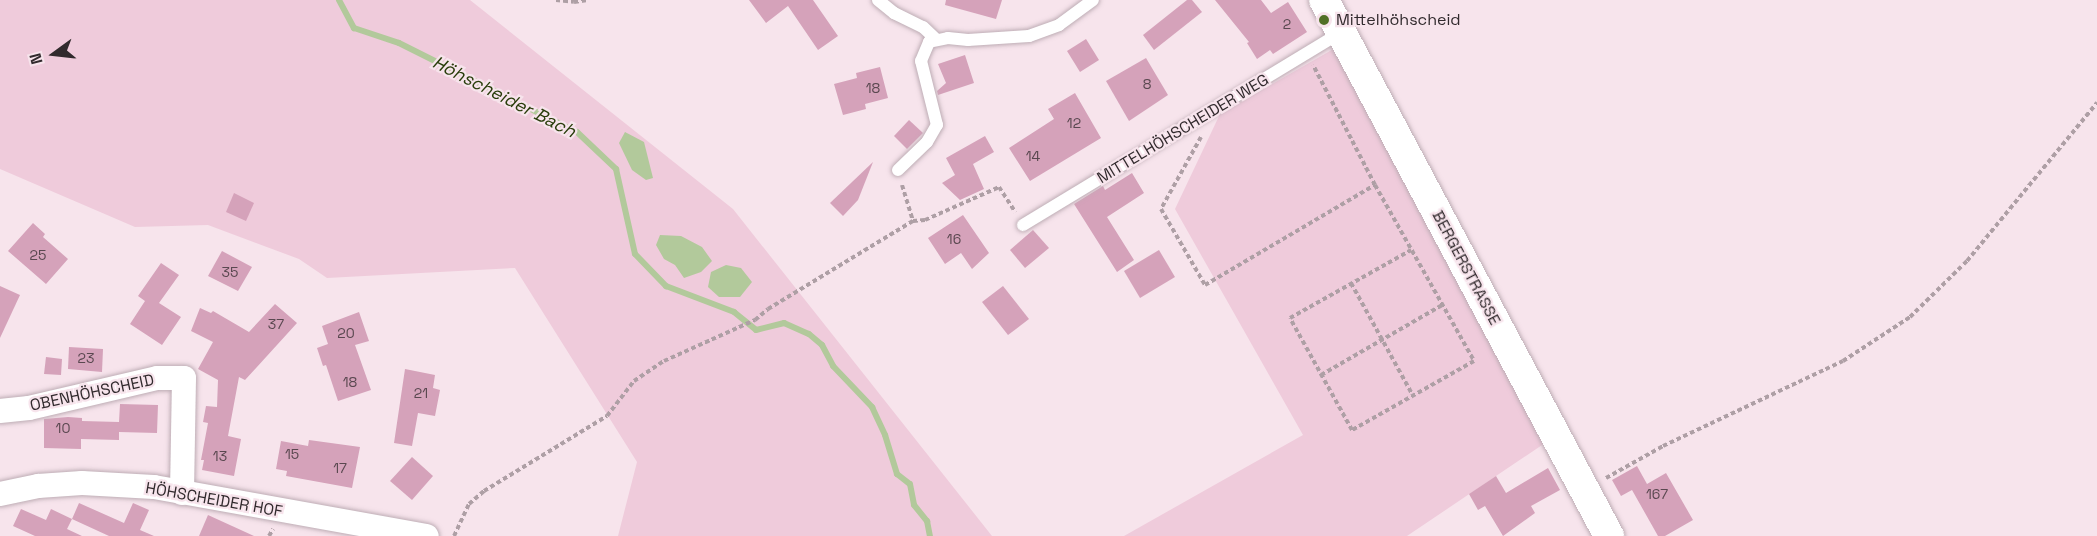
<!DOCTYPE html>
<meta charset="utf-8">
<style>
body{margin:0}
#map{position:relative;width:2097px;height:536px;overflow:hidden;background:#f7e4ec;font-family:"Space Grotesk",sans-serif}
div>[style]{position:absolute}
[style*='--x']{left:calc(var(--x)*1px);top:calc(var(--y)*1px);width:calc(var(--w)*1px);rotate:calc(var(--a)*1deg)}
.green>*{inset:0;background:#efcbdb}
.water>*{inset:0;background:#b2c99b}
.stream>*{height:6px;margin:-3px;padding:0 3px;transform-origin:3px;border-radius:3px;background:#b2c99b}
.building>*{inset:0;background:#d5a2ba}
.path>*{height:4px;margin-top:-2px;transform-origin:0;background:repeating-linear-gradient(90deg,#ae9fa5 0 4.5px,transparent 0 7.5px)}
.roads{filter:drop-shadow(0 0 2px #beadb5) drop-shadow(0 0 2px #beadb5)}
.service>*{height:12px;margin:-6px;padding:0 6px;transform-origin:6px;border-radius:6px;background:#fff}
.minor>*{height:24px;margin:-12px;padding:0 12px;transform-origin:12px;border-radius:12px;background:#fff}
.tertiary>*{height:30px;margin:-15px;padding:0 15px;transform-origin:15px;border-radius:15px;background:#fff}
.dots>*{width:16px;height:16px;translate:-50% -50%;box-sizing:border-box;border:3px solid #f7e4ec;border-radius:50%}
span{translate:-50% -50%;white-space:nowrap;text-align:center;line-height:1.15;-webkit-text-stroke:4.5px #f7e4ec;paint-order:stroke}
.number-label{font-size:14px;color:#5a4850}
.number-label span{-webkit-text-stroke-width:0}
.poi-label{font-size:16px;color:#312a2d}
.left{translate:0 -50%;text-align:left}
.street-label{font-size:16px;color:#312a2d}
.water-label{font-size:18px;color:#293d0b;font-style:italic}
.north{position:absolute;left:24px;top:24px;width:60px;height:60px;-webkit-text-stroke:4px #f7e4ec;paint-order:stroke;rotate:255deg;font-size:16px;font-weight:700;line-height:24px;text-align:center;color:#312a2d}
.north::after{content:'';display:block;margin:auto;width:21px;height:27px;background:#312a2d;clip-path:polygon(50% 0,100% 100%,50% 72%,0 100%)}
</style>
<div id="map">
<div class="green">
<div style="clip-path:polygon(0 0,470px 0,733px 209px,992px 536px,618px 536px,637px 462px,515px 268px,327px 278px,299px 259px,208px 225px,135px 227px,0 169px)"></div>
<div style="clip-path:polygon(1337px 47px,1548px 441px,1407px 536px,1124px 536px,1303px 435px,1175px 209px,1220px 114px)"></div>
</div>
<div class="water">
<div style="clip-path:polygon(625px 132px,644px 142px,653px 178px,646px 180px,632px 170px,619px 143px)"></div>
<div style="clip-path:polygon(660px 235px,681px 236px,702px 247px,712px 261px,701px 272px,684px 278px,675px 265px,664px 259px,656px 245px)"></div>
<div style="clip-path:polygon(726px 265px,741px 268px,752px 282px,740px 297px,719px 297px,708px 287px,711px 272px)"></div>
</div>
<div class="stream">
<div style="--x:339;--y:0;--w:32;--a:62"></div>
<div style="--x:354;--y:28;--w:47;--a:18.4"></div>
<div style="--x:399;--y:43;--w:199;--a:26.6"></div>
<div style="--x:577;--y:132;--w:54;--a:43.5"></div>
<div style="--x:616;--y:169;--w:87;--a:77.4"></div>
<div style="--x:635;--y:254;--w:45;--a:45.9"></div>
<div style="--x:666;--y:286;--w:73;--a:20.9"></div>
<div style="--x:734;--y:312;--w:28;--a:39"></div>
<div style="--x:756;--y:330;--w:29;--a:-14"></div>
<div style="--x:784;--y:323;--w:27;--a:24"></div>
<div style="--x:809;--y:334;--w:17;--a:40"></div>
<div style="--x:822;--y:345;--w:24;--a:62"></div>
<div style="--x:833;--y:366;--w:57;--a:46.4"></div>
<div style="--x:872;--y:407;--w:31;--a:65"></div>
<div style="--x:885;--y:435;--w:41;--a:72.9"></div>
<div style="--x:897;--y:474;--w:16;--a:38"></div>
<div style="--x:910;--y:484;--w:21;--a:79"></div>
<div style="--x:914;--y:505;--w:21;--a:51"></div>
<div style="--x:927;--y:521;--w:15;--a:79"></div>
</div>
<div class="building">
<div style="clip-path:polygon(749px 0,813px 0,838px 36px,818px 50px,788px 6px,766px 23px)"></div>
<div style="clip-path:polygon(946px 0,1002px 0,996px 19px,945px 5px)"></div>
<div style="clip-path:polygon(1187px 0,1192px 0,1202px 12px,1154px 50px,1143px 35px)"></div>
<div style="clip-path:polygon(1215px 0,1261px 0,1271px 13px,1288px 2px,1307px 32px,1273px 54px,1270px 50px,1257px 59px,1247px 43px,1249px 42px)"></div>
<div style="clip-path:polygon(1086px 39px,1099px 60px,1080px 72px,1067px 51px)"></div>
<div style="clip-path:polygon(965px 55px,974px 83px,938px 95px,937px 91px,946px 83px,938px 64px)"></div>
<div style="clip-path:polygon(1146px 58px,1168px 95px,1129px 121px,1106px 81px)"></div>
<div style="clip-path:polygon(880px 67px,888px 98px,865px 104px,866px 109px,843px 115px,834px 84px,857px 78px,856px 73px)"></div>
<div style="clip-path:polygon(1075px 93px,1101px 138px,1030px 181px,1009px 148px,1054px 119px,1048px 109px)"></div>
<div style="clip-path:polygon(909px 120px,923px 133px,907px 149px,894px 136px)"></div>
<div style="clip-path:polygon(985px 136px,994px 152px,973px 164px,984px 189px,960px 200px,942px 183px,955px 175px,946px 158px)"></div>
<div style="clip-path:polygon(873px 162px,858px 200px,843px 216px,830px 203px)"></div>
<div style="clip-path:polygon(1132px 173px,1144px 193px,1107px 217px,1134px 260px,1117px 272px,1074px 204px,1103px 186px,1105px 190px)"></div>
<div style="clip-path:polygon(234px 193px,254px 203px,246px 221px,226px 212px)"></div>
<div style="clip-path:polygon(963px 215px,989px 253px,972px 269px,961px 253px,945px 264px,928px 238px)"></div>
<div style="clip-path:polygon(33px 223px,45px 234px,43px 237px,68px 259px,46px 284px,8px 251px)"></div>
<div style="clip-path:polygon(1033px 230px,1049px 248px,1025px 268px,1010px 250px)"></div>
<div style="clip-path:polygon(1159px 250px,1175px 277px,1140px 298px,1124px 271px)"></div>
<div style="clip-path:polygon(222px 251px,252px 267px,238px 291px,208px 276px)"></div>
<div style="clip-path:polygon(161px 263px,179px 275px,159px 303px,181px 317px,162px 345px,130px 324px,145px 301px,138px 296px)"></div>
<div style="clip-path:polygon(0 286px,20px 295px,0 338px)"></div>
<div style="clip-path:polygon(1003px 286px,1029px 319px,1008px 335px,982px 302px)"></div>
<div style="clip-path:polygon(275px 304px,297px 323px,245px 380px,239px 377px,228px 436px,241px 439px,234px 476px,202px 470px,204px 460px,201px 460px,208px 423px,203px 422px,206px 406px,217px 407px,218px 380px,198px 369px,213px 342px,191px 331px,200px 308px,211px 313px,213px 311px,249px 332px)"></div>
<div style="clip-path:polygon(359px 312px,369px 341px,355px 345px,371px 390px,338px 401px,326px 365px,323px 366px,317px 348px,328px 344px,322px 326px)"></div>
<div style="clip-path:polygon(69px 347px,103px 349px,102px 372px,68px 369px)"></div>
<div style="clip-path:polygon(46px 357px,62px 359px,61px 375px,44px 374px)"></div>
<div style="clip-path:polygon(405px 369px,435px 375px,433px 388px,440px 390px,435px 416px,418px 413px,412px 446px,394px 443px)"></div>
<div style="clip-path:polygon(120px 404px,158px 405px,157px 433px,119px 432px,119px 440px,81px 439px,81px 449px,44px 448px,44px 419px,68px 417px,82px 418px,82px 421px,119px 422px)"></div>
<div style="clip-path:polygon(309px 440px,360px 447px,352px 488px,286px 476px,287px 471px,276px 469px,281px 441px,308px 446px)"></div>
<div style="clip-path:polygon(412px 457px,433px 476px,412px 500px,390px 481px)"></div>
<div style="clip-path:polygon(1637px 466px,1647px 484px,1666px 473px,1693px 520px,1665px 536px,1658px 536px,1632px 490px,1621px 496px,1612px 480px)"></div>
<div style="clip-path:polygon(1548px 468px,1560px 490px,1531px 506px,1535px 513px,1503px 536px,1485px 506px,1478px 510px,1469px 494px,1496px 476px,1506px 493px)"></div>
<div style="clip-path:polygon(79px 503px,124px 523px,133px 503px,149px 510px,140px 530px,154px 536px,109px 536px,72px 519px,67px 529px,82px 536px,35px 536px,13px 526px,21px 509px,46px 520px,51px 509px,72px 519px)"></div>
<div style="clip-path:polygon(208px 515px,254px 536px,199px 536px)"></div>
</div>
<div class="path">
<div style="--x:556;--y:0;--w:18;--a:6"></div>
<div style="--x:574;--y:2;--w:14;--a:-8"></div>
<div style="--x:1201;--y:137;--w:82;--a:119.1"></div>
<div style="--x:1161;--y:209;--w:88;--a:59.9"></div>
<div style="--x:1205;--y:285;--w:197;--a:-30.5"></div>
<div style="--x:1375;--y:185;--w:135;--a:-117.3"></div>
<div style="--x:902;--y:185;--w:38;--a:73"></div>
<div style="--x:1375;--y:185;--w:202;--a:60.6"></div>
<div style="--x:1474;--y:361;--w:140;--a:150.5"></div>
<div style="--x:1352;--y:430;--w:128;--a:-119"></div>
<div style="--x:1290;--y:318;--w:139;--a:-29.3"></div>
<div style="--x:1351;--y:283;--w:129;--a:61.2"></div>
<div style="--x:1321;--y:375;--w:140;--a:-30"></div>
<div style="--x:1606;--y:478;--w:65;--a:-29.3"></div>
<div style="--x:1663;--y:446;--w:199;--a:-25.3"></div>
<div style="--x:1843;--y:361;--w:80;--a:-33.3"></div>
<div style="--x:1910;--y:317;--w:80;--a:-44.5"></div>
<div style="--x:1967;--y:261;--w:205;--a:-50.6"></div>
<div style="--x:269;--y:536;--w:8;--a:-60"></div>
<div style="--x:454;--y:536;--w:35;--a:-65"></div>
<div style="--x:469;--y:504;--w:20;--a:-41"></div>
<div style="--x:484;--y:491;--w:144;--a:-31.4"></div>
<div style="--x:607;--y:416;--w:44;--a:-52.4"></div>
<div style="--x:634;--y:381;--w:36;--a:-34"></div>
<div style="--x:664;--y:361;--w:100;--a:-24.3"></div>
<div style="--x:755;--y:320;--w:17;--a:-40"></div>
<div style="--x:768;--y:309;--w:170;--a:-31.3"></div>
<div style="--x:913;--y:221;--w:12;--a:-5"></div>
<div style="--x:925;--y:220;--w:81;--a:-24"></div>
<div style="--x:999;--y:187;--w:30;--a:57"></div>
</div>
<div class="roads">
<div class="service">
<div style="--x:878;--y:0;--w:21;--a:39"></div>
<div style="--x:894;--y:13;--w:32;--a:26"></div>
<div style="--x:923;--y:27;--w:18;--a:43"></div>
<div style="--x:898;--y:170;--w:40;--a:-44"></div>
<div style="--x:927;--y:142;--w:20;--a:-60"></div>
<div style="--x:937;--y:125;--w:66;--a:-104"></div>
<div style="--x:921;--y:61;--w:21;--a:-67"></div>
<div style="--x:929;--y:42;--w:19;--a:-12"></div>
<div style="--x:948;--y:38;--w:20;--a:6"></div>
<div style="--x:968;--y:40;--w:61;--a:-3.8"></div>
<div style="--x:1029;--y:36;--w:32;--a:-20"></div>
<div style="--x:1059;--y:25;--w:42;--a:-36.3"></div>
<div style="--x:1023;--y:225;--w:371;--a:-31.2"></div>
</div>
<div class="minor">
<div style="--x:0;--y:411;--w:29;--a:-6"></div>
<div style="--x:29;--y:408;--w:131;--a:-13.2"></div>
<div style="--x:157;--y:378;--w:27;--a:0"></div>
<div style="--x:184;--y:378;--w:115;--a:91"></div>
<div style="--x:0;--y:494;--w:39;--a:-12"></div>
<div style="--x:38;--y:486;--w:44;--a:-3.9"></div>
<div style="--x:82;--y:483;--w:72;--a:3.2"></div>
<div style="--x:154;--y:487;--w:277;--a:10.2"></div>
</div>
<div class="tertiary">
<div style="--x:1324;--y:0;--w:607;--a:62"></div>
</div>
</div>
<div class="dots">
<div style="left:1324px;top:20px;background:#517026"></div>
</div>
<div class="number-label">
<span style="left:1287px;top:24px">2</span>
<span style="left:1147px;top:84px">8</span>
<span style="left:873px;top:88px">18</span>
<span style="left:1074px;top:123px">12</span>
<span style="left:1033px;top:156px">14</span>
<span style="left:954px;top:239px">16</span>
<span style="left:38px;top:255px">25</span>
<span style="left:230px;top:272px">35</span>
<span style="left:276px;top:324px">37</span>
<span style="left:346px;top:333px">20</span>
<span style="left:86px;top:358px">23</span>
<span style="left:350px;top:382px">18</span>
<span style="left:421px;top:393px">21</span>
<span style="left:63px;top:428px">10</span>
<span style="left:292px;top:454px">15</span>
<span style="left:220px;top:456px">13</span>
<span style="left:340px;top:468px">17</span>
<span style="left:1657px;top:494px">167</span>
</div>
<div class="poi-label">
<span class="left" style="left:1336px;top:20px">Mittelhöhscheid</span>
</div>
<div class="street-label">
<span style="left:1183px;top:129px;rotate:-31deg">MITTELHÖHSCHEIDER WEG</span>
<span style="left:1466px;top:268px;rotate:62deg">BERGERSTRASSE</span>
<span style="left:92px;top:393px;rotate:-12deg">OBENHÖHSCHEID</span>
<span style="left:214px;top:500px;rotate:10deg">HÖHSCHEIDER HOF</span>
</div>
<div class="water-label">
<span style="left:504px;top:97px;rotate:27deg">Höhscheider Bach</span>
</div>
<div class="north">N</div>
</div>
